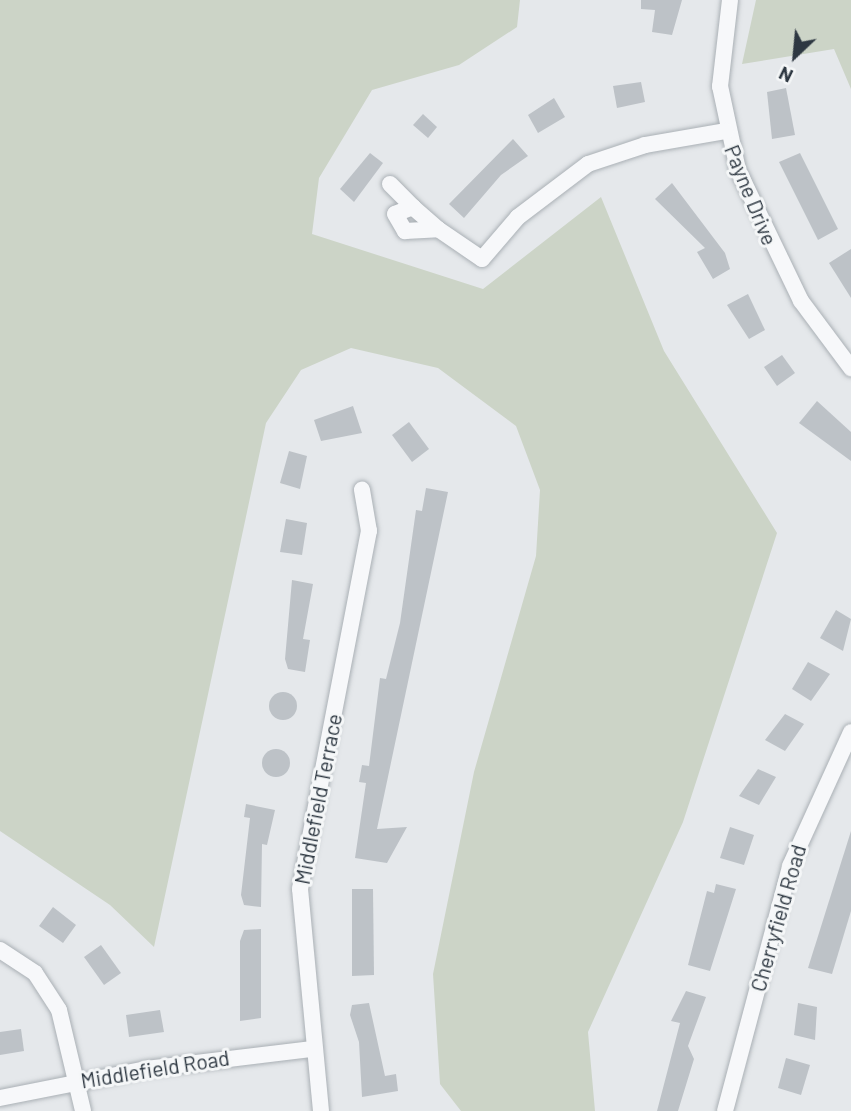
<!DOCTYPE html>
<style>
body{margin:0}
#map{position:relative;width:851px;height:1111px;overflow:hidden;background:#e5e8eb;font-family:Barlow,sans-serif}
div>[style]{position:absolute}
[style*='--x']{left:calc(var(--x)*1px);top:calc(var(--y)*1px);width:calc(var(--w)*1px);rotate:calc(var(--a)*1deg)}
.green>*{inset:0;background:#ccd4c7}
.building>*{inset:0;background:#bdc2c7}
.round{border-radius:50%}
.roads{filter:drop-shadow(0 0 2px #aab0b5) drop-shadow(0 0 2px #aab0b5)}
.minor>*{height:16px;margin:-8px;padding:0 8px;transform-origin:8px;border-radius:8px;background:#f7f8fa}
span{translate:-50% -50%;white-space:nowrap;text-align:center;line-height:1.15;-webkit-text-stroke:6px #f5f7f8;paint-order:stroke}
.street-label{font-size:21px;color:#2e3842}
.north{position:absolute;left:760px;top:21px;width:70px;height:70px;-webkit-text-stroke:5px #f5f7f8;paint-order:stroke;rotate:206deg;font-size:19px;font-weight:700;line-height:28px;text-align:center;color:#2e3842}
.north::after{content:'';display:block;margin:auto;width:24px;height:32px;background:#2e3842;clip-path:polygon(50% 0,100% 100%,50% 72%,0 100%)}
</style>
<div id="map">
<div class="green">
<div style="clip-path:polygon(0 0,520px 0,517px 27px,459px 65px,372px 90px,319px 178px,312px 234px,483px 289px,601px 197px,664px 351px,777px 533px,683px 822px,588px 1032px,595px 1111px,461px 1111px,440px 1084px,433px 974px,474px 772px,536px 556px,540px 490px,516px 426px,438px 368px,351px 348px,301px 370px,266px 423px,154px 947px,110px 905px,0 831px)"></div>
<div style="clip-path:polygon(756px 0,851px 0,851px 89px,834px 49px,742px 64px)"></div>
</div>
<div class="building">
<div style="clip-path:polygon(641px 0,682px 0,672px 35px,652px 32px,655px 10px,641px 9px)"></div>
<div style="clip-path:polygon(641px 82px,645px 102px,617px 108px,613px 86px)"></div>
<div style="clip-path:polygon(786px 88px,795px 135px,772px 139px,767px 92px)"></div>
<div style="clip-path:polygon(554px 98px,565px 117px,538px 133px,528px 115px)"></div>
<div style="clip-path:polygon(423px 114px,437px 127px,428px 138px,413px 125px)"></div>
<div style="clip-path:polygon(513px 139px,528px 156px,501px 175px,464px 218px,449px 204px)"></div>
<div style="clip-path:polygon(370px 153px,383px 163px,354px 202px,340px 189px)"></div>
<div style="clip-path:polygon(800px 153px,838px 229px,818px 240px,779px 162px)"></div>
<div style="clip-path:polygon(672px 183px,725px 253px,730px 269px,713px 279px,697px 252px,705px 248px,655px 199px)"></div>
<div style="clip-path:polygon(851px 249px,851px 298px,829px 263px)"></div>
<div style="clip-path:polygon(748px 294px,765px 330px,749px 339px,727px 305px)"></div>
<div style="clip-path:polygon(782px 355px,795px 373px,777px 386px,764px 367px)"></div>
<div style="clip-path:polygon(817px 401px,851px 432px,851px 461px,799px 423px)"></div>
<div style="clip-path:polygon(353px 406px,362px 433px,321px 441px,314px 420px)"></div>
<div style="clip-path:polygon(409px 422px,429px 449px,412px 462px,392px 435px)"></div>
<div style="clip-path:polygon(289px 451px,307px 456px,300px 489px,280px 483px)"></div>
<div style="clip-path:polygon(426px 488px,448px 492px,377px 829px,407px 827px,387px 863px,355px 858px,366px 783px,359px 782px,362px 765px,369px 766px,380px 678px,386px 679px,400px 623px,416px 510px,422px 511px)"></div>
<div style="clip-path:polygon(286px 519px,307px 523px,302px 555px,280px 552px)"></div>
<div style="clip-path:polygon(292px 580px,313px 584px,303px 639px,310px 640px,305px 672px,288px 669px,285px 659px)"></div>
<div style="clip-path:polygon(836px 610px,851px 619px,843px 651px,820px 638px)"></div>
<div style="clip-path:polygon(808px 662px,830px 674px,811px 701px,792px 689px)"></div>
<div class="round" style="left:269px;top:692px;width:28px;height:28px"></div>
<div style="clip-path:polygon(785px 714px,804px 724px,785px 751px,765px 740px)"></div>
<div class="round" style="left:262px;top:749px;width:28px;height:28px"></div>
<div style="clip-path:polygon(758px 769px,776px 777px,759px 805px,739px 796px)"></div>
<div style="clip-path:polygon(246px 804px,275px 810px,267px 845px,262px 844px,261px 907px,244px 905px,241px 895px,250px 818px,244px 817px)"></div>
<div style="clip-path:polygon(730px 827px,754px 835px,744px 865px,720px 858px)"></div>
<div style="clip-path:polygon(851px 831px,851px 911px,832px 974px,808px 968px)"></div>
<div style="clip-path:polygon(716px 884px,736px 889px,710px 971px,688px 965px,707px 891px,714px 893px)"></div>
<div style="clip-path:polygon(352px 889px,373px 889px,374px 975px,352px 976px)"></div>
<div style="clip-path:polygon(53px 907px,76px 925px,63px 943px,39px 926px)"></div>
<div style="clip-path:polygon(261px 929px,261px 1018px,240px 1021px,240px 941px,244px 930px)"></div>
<div style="clip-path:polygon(101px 945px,121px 973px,104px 985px,84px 957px)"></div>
<div style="clip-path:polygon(686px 991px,706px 997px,688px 1046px,694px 1059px,678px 1111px,657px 1111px,680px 1023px,671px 1021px)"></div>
<div style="clip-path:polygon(369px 1003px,385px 1076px,396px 1074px,398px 1091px,362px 1097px,359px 1042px,350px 1015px,352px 1005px)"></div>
<div style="clip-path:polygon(798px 1003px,817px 1007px,815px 1040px,794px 1035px)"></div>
<div style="clip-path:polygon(160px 1010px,164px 1032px,129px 1037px,126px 1015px)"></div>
<div style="clip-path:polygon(21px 1029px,24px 1051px,0 1055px,0 1032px)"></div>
<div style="clip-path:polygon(786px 1058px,810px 1065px,801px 1095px,778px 1088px)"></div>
</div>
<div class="roads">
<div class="minor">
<div style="--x:730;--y:0;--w:87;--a:96.6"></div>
<div style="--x:720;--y:86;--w:86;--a:77.9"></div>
<div style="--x:738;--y:170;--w:145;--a:64.3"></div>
<div style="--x:801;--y:301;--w:84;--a:53.3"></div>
<div style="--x:390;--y:184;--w:33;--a:45"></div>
<div style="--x:438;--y:229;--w:33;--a:-139"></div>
<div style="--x:413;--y:207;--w:19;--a:159"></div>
<div style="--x:395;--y:214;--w:20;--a:60"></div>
<div style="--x:405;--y:231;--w:33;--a:-3"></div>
<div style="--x:438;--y:229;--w:53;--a:34.3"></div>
<div style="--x:482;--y:259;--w:55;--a:-49.4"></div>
<div style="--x:518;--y:217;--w:88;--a:-37.1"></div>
<div style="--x:588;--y:164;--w:60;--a:-18.4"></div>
<div style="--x:645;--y:145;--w:82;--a:-9.8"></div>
<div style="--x:0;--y:950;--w:42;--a:33.3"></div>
<div style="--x:35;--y:973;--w:44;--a:57"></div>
<div style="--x:59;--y:1010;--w:104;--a:76.6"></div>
<div style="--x:0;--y:1098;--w:149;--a:-11.2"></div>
<div style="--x:146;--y:1069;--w:166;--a:-6.9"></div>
<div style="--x:321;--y:1111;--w:223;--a:-95.4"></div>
<div style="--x:300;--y:889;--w:365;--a:-79.1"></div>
<div style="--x:369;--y:531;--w:42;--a:-99.7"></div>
<div style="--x:725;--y:1111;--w:253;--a:-75.1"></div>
<div style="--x:790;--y:866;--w:147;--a:-65.5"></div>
</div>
</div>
<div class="street-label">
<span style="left:751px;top:195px;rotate:68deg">Payne Drive</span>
<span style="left:318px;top:799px;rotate:-79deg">Middlefield Terrace</span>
<span style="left:778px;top:918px;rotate:-74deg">Cherryfield Road</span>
<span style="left:155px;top:1069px;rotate:-9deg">Middlefield Road</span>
</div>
<div class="north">N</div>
</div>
